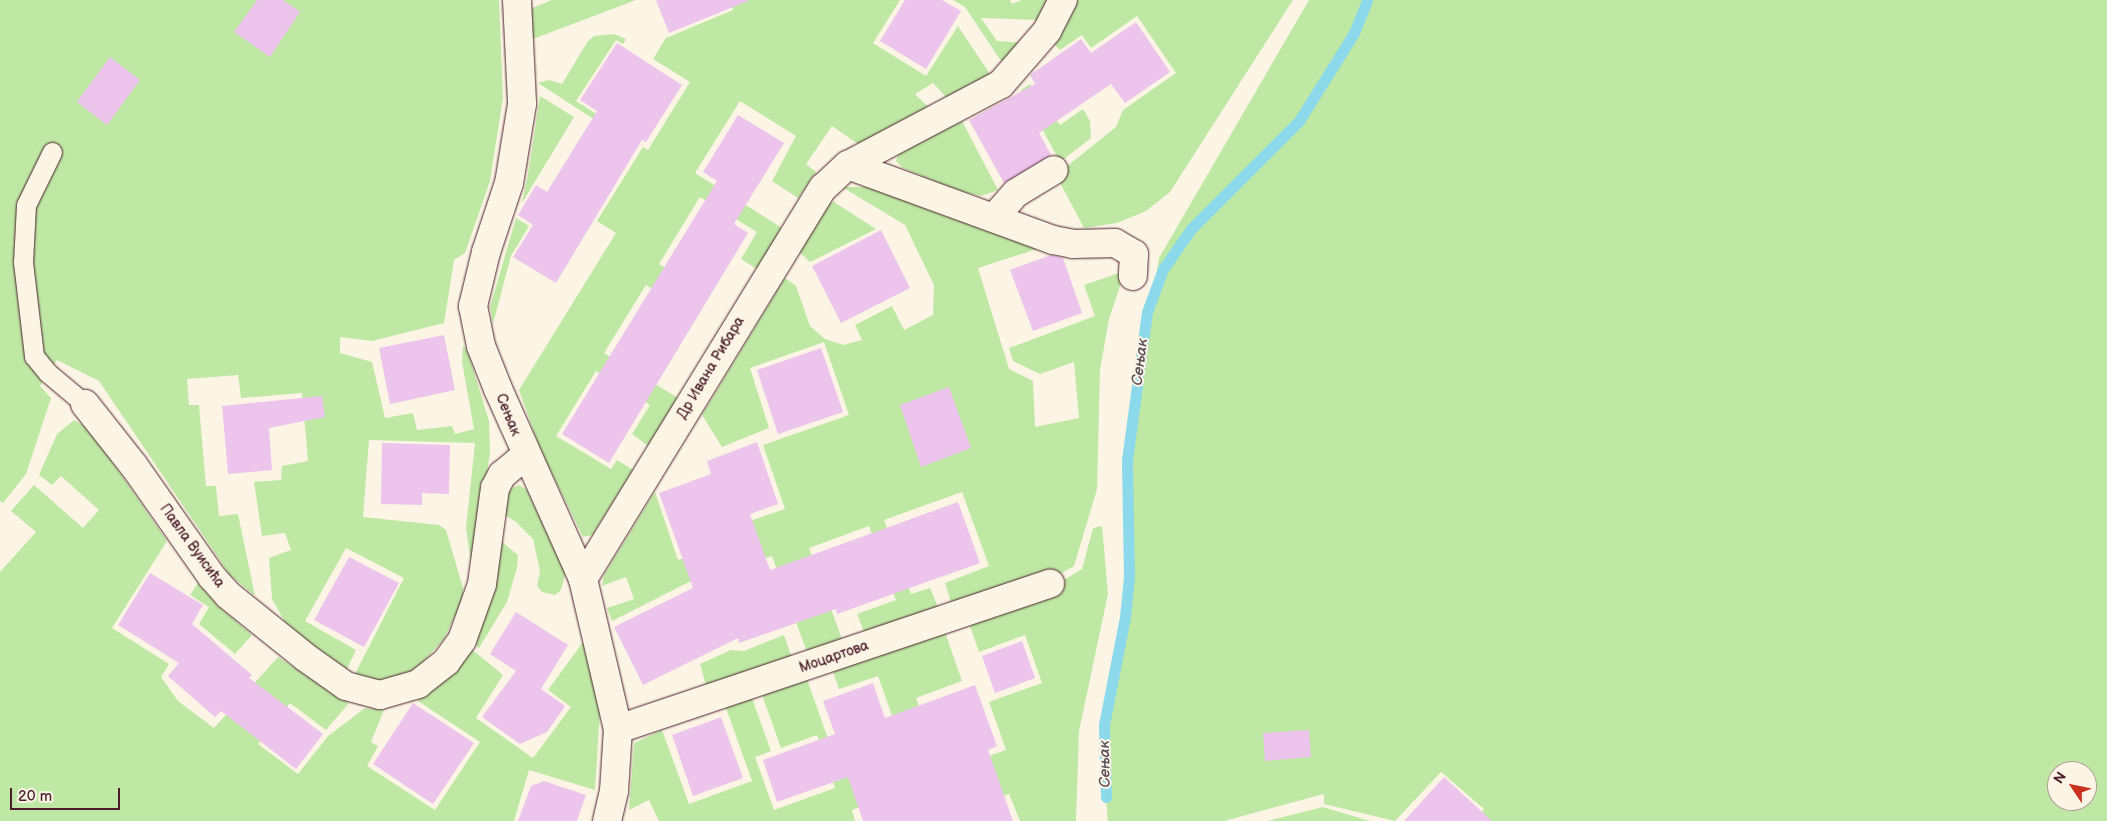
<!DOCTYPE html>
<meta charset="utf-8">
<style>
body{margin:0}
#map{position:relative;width:2107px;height:821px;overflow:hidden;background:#fcf5e5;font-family:"Balsamiq Sans",sans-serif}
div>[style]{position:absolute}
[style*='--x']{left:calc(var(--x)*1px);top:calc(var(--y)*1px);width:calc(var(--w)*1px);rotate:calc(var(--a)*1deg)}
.green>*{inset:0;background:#bfe8a4}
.stream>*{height:11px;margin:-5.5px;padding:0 5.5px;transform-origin:5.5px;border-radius:5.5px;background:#8bd9ea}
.building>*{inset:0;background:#ecc4ec}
.roads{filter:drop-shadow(0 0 1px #4a1f2b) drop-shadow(0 0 1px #4a1f2b)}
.service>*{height:19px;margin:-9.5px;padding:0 9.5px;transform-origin:9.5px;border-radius:9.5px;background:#fcf5e5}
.minor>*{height:28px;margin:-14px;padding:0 14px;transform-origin:14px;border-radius:14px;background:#fcf5e5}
span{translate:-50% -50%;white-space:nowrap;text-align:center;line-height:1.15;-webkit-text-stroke:4px #fcf5e5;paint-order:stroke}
.street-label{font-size:14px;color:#4a1f2b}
.water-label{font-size:15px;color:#5a4e5b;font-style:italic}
.north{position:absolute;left:2047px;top:761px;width:50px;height:50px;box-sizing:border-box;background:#fcf5e5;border:1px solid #b59f9b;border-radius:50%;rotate:304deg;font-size:14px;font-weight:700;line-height:20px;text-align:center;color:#4a1f2b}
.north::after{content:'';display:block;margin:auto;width:18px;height:22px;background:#c8321e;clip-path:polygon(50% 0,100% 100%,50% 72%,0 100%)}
.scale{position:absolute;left:10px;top:788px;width:110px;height:22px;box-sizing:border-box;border:2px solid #4a1f2b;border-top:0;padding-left:6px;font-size:15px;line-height:18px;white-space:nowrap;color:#4a1f2b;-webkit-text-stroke:4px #fcf5e5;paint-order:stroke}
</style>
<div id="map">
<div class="green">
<div style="clip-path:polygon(0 0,499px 0,503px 98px,490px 181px,465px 253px,454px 260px,444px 323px,372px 341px,340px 337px,340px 353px,372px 362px,385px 418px,413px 413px,417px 430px,452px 426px,455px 434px,474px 429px,462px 362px,463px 346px,467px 349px,489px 421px,490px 454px,471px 564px,466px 528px,475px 443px,369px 440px,363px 517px,439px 525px,446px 530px,463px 588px,463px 599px,444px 639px,420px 665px,395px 681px,366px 680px,355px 674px,404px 578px,346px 548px,305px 621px,356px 650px,347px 669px,321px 653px,285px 622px,272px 599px,269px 558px,291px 550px,285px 533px,262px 536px,254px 482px,281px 480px,282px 466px,308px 461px,302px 393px,241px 398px,238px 375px,187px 379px,189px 405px,199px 405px,206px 486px,216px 486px,219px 516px,238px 514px,255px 596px,230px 575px,99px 381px,57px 360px,40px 386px,51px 398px,26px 474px,3px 503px,0 501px)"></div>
<div style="clip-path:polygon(552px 0,636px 0,533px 39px,527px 10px)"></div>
<div style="clip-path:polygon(737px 0,900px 0,873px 43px,926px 76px,958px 26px,992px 77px,948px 99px,933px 83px,915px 94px,931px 110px,858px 144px,832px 126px,806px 164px,816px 172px,798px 198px,772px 181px,796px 136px,740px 101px,695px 173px,782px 228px,757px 269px,741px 259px,757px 232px,700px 197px,659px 264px,709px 296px,696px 316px,646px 285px,604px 353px,678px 398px,648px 446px,632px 434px,650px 405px,596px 371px,556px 436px,611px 469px,617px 460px,633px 470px,592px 535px,583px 537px,540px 449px,519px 390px,616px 233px,597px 221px,643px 147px,648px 150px,690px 82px,653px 59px,666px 38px,733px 10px,731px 3px)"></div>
<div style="clip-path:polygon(953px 0,1010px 0,1012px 4px,1022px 0,1055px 0,1043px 20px,981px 18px,997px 41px,1025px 43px,1005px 67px,965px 7px)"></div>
<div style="clip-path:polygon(1076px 0,1293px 0,1170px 192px,1146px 211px,1117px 223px,1084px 228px,1056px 175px,1116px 127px,1123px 110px,1176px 73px,1137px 16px,1091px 48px,1082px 35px,1060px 50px,1053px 43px)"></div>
<div style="clip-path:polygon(evenodd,1309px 0,2107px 0,2107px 821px,1474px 821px,1484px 809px,1441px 772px,1395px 821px,1324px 804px,1324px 794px,1224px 821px,1108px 821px,1103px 769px,1104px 736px,1124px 627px,1127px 590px,1126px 500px,1137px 393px,1159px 258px,1309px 0,2057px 771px,2087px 771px,2087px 801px,2057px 801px,2057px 771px)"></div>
<div style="clip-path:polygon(614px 34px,626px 39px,623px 44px,616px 40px,576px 101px,632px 137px,629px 142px,538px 83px,549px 80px,562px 84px,588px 41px,594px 36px)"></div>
<div style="clip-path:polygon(1030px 84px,1060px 125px,1083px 109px,1090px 121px,1091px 138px,1060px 162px,1021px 90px)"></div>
<div style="clip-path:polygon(540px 96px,574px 117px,522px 203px,528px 174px)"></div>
<div style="clip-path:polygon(962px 121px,998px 190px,981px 196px,956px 190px,903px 168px,896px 161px,899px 153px)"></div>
<div style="clip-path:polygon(842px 187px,875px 187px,1037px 249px,978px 268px,1009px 369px,1033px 381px,1035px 427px,1079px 418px,1074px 362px,1040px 374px,1013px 361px,1009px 348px,1095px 316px,1084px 285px,1125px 271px,1109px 319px,1100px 370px,1097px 489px,1074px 566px,1053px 578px,1026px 578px,951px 602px,945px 583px,989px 566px,962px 492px,884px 520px,911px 594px,930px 588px,938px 607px,865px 634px,857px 614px,896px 600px,869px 526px,809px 548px,843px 642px,808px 655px,772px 556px,714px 577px,701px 576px,612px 621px,607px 608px,634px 599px,626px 577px,602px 586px,604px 575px,655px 492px,678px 560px,739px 539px,735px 526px,785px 509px,763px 445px,849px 415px,824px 342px,750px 368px,769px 428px,722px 447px,702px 415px,785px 278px,796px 286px,810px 326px,825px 339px,843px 345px,862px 340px,855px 325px,892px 306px,904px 330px,933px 315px,934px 285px,905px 225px)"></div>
<div style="clip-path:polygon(834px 202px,876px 229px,810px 262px,796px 249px,826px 205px)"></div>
<div style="clip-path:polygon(516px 218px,529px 226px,511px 256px,493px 324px,490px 307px)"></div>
<div style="clip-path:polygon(74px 420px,90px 430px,167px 541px,112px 628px,169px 664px,161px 677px,178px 701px,214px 728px,278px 657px,349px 703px,326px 730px,290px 703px,258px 744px,298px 774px,328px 736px,365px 708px,384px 710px,371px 742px,378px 746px,367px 766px,435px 810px,480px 742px,418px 701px,424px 693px,469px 647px,503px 675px,476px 718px,533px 758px,571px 707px,548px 690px,583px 642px,600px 711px,595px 790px,529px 770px,514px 821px,0 821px,0 572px,36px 532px,11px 511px,34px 485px,83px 528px,99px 510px,61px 476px,52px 485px,39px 475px,57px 434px)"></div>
<div style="clip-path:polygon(519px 485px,527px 490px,566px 571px,561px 590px,555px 595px,542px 592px,537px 586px,540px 571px,533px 539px,515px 521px,502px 514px,505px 498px,512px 488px)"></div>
<div style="clip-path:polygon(1102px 526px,1108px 594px,1079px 731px,1076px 821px,1020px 821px,1009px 794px,950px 815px,915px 788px,852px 810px,855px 821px,659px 821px,649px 800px,629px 810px,634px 743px,662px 730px,689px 804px,752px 781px,726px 708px,752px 698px,771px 751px,755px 757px,774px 810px,835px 788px,817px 735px,781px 748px,762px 695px,807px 679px,839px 770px,903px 747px,878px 676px,839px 689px,832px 669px,944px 629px,962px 681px,916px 698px,942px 772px,1006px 750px,989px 702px,1042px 683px,1025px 635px,979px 652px,969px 623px,1054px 586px,1082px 569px,1093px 528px)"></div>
<div style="clip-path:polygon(502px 542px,518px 555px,517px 568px,507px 602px,479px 648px,472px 642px)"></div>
<div style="clip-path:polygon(198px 583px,217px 605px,252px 635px,235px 654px,199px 624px,209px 607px,190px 595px)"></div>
<div style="clip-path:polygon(784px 635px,793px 661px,707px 689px,700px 664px,731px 650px,744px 651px)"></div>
<div style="clip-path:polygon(1323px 807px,1370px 821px,1267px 821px)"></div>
</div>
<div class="stream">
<div style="--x:1106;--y:797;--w:72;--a:-91.6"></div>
<div style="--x:1104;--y:725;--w:110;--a:-79"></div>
<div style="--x:1125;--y:617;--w:40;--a:-84.3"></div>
<div style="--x:1129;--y:577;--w:117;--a:-91"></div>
<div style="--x:1127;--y:460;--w:149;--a:-82.3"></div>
<div style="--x:1147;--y:312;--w:46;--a:-69.6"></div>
<div style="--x:1163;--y:269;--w:49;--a:-55"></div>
<div style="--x:1191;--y:229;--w:153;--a:-45"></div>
<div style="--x:1299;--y:121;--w:104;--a:-58"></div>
<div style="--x:1354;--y:33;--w:35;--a:-68"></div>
</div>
<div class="building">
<div style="clip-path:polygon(257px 0,283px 0,300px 12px,270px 57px,234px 32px)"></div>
<div style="clip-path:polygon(656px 0,748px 0,748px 1px,669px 33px)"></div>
<div style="clip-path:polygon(905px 0,942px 0,961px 11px,926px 69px,880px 41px)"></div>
<div style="clip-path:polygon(1136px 22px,1170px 72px,1125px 103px,1111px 84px,1039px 133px,1051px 155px,1004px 183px,969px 120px,1035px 84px,1030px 75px,1081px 39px,1091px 53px)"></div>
<div style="clip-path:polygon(617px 43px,682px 85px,646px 142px,642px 140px,556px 283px,513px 257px,533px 225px,518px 215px,536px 185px,547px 192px,597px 111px,580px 100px)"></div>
<div style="clip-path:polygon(110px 57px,140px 80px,107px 125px,77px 102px)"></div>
<div style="clip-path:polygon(738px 115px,784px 143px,734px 224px,748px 233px,609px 463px,562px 434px,717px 181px,703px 172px)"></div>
<div style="clip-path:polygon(881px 230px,910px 288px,841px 323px,812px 266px)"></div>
<div style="clip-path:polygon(1051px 255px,1063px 258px,1082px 313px,1033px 331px,1010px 270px)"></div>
<div style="clip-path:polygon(444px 335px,455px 390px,390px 404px,379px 348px)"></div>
<div style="clip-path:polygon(821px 348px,843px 412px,778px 434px,757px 370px)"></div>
<div style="clip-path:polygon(949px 387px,971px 448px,921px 467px,900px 405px)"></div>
<div style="clip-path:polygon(322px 396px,325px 417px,269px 428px,272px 470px,228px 474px,222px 406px)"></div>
<div style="clip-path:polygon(757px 442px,778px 504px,750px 514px,770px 570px,958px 502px,980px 563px,837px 614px,836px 609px,739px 643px,738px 638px,643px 685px,614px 627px,693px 588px,659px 493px,711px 474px,707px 461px)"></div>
<div style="clip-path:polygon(382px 443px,450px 445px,449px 494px,422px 493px,422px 505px,381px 504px)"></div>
<div style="clip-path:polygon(349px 557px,399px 583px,364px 647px,314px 620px)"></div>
<div style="clip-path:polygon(150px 573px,203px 605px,192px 624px,252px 675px,249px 678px,323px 734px,296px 769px,221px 711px,215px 717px,168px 676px,179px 663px,118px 625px)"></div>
<div style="clip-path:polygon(516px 612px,568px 645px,541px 689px,565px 706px,547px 732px,520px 744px,482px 717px,516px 671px,490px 654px)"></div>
<div style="clip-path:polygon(1022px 641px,1035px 678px,995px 693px,982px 656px)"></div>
<div style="clip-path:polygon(873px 683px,885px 718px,975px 685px,997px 746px,988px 750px,1013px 821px,863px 821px,848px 777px,777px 802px,763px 760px,835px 734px,823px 701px)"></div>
<div style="clip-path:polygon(413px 703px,474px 743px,433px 804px,373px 764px)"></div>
<div style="clip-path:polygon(721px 717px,743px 778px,693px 796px,672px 735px)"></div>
<div style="clip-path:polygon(1309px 730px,1311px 757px,1265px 761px,1263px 733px)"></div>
<div style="clip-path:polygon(1444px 777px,1492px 821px,1404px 821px)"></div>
<div style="clip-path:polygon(544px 781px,586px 795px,577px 821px,518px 821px,531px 786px)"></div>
</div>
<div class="roads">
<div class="service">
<div style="--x:52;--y:152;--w:59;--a:116.1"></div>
<div style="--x:26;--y:205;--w:57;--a:93"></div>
<div style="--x:23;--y:262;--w:95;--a:83.3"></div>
<div style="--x:34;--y:356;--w:22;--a:51"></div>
<div style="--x:48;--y:373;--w:48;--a:40"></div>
</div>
<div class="minor">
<div style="--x:517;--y:0;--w:104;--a:87.2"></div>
<div style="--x:522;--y:104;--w:80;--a:99.3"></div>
<div style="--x:509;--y:183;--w:73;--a:108.4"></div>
<div style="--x:486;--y:252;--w:56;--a:103.5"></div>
<div style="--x:473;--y:306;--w:41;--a:78.7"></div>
<div style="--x:481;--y:346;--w:46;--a:68.4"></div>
<div style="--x:498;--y:389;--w:208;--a:65.9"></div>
<div style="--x:583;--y:579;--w:154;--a:76.9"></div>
<div style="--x:618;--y:729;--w:62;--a:93.7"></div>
<div style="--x:614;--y:791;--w:31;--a:103"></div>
<div style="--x:848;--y:165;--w:218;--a:20.1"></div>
<div style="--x:1053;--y:240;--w:20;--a:11"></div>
<div style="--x:1073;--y:244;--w:42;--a:-1.4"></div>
<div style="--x:1115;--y:243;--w:22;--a:30"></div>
<div style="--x:1134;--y:254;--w:22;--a:93"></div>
<div style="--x:994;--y:218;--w:33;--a:-49"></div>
<div style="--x:1016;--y:193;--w:44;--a:-31.2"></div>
<div style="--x:85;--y:404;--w:79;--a:51.7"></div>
<div style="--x:134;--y:466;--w:136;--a:54.9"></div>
<div style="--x:212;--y:577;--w:24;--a:48"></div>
<div style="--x:228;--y:595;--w:99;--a:38.8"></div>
<div style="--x:305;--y:657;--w:50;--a:35.3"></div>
<div style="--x:346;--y:686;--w:35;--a:15"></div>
<div style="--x:380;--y:695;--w:40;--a:-16"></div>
<div style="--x:418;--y:684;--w:36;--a:-38"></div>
<div style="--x:446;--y:662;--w:27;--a:-54"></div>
<div style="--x:462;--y:640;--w:59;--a:-70.3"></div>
<div style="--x:482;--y:584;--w:97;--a:-82.3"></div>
<div style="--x:495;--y:488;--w:15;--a:-62"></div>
<div style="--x:502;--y:475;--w:30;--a:-40"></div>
<div style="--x:583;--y:579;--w:459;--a:-58.5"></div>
<div style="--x:823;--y:188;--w:34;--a:-43"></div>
<div style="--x:848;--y:165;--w:173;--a:-27.9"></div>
<div style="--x:1001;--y:84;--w:70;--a:-49"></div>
<div style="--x:1047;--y:31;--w:35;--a:-63"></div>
<div style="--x:618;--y:729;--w:456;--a:-18.6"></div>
</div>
</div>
<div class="street-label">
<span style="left:711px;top:368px;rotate:-59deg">Др Ивана Рибара</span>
<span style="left:508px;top:415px;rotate:68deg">Сењак</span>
<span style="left:192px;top:546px;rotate:54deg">Павла Вуисића</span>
<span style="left:834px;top:657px;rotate:-19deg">Моцартова</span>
</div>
<div class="water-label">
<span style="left:1140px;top:362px;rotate:-83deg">Сењак</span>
<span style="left:1105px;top:764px;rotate:-91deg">Сењак</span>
</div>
<div class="north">N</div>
<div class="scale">20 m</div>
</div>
